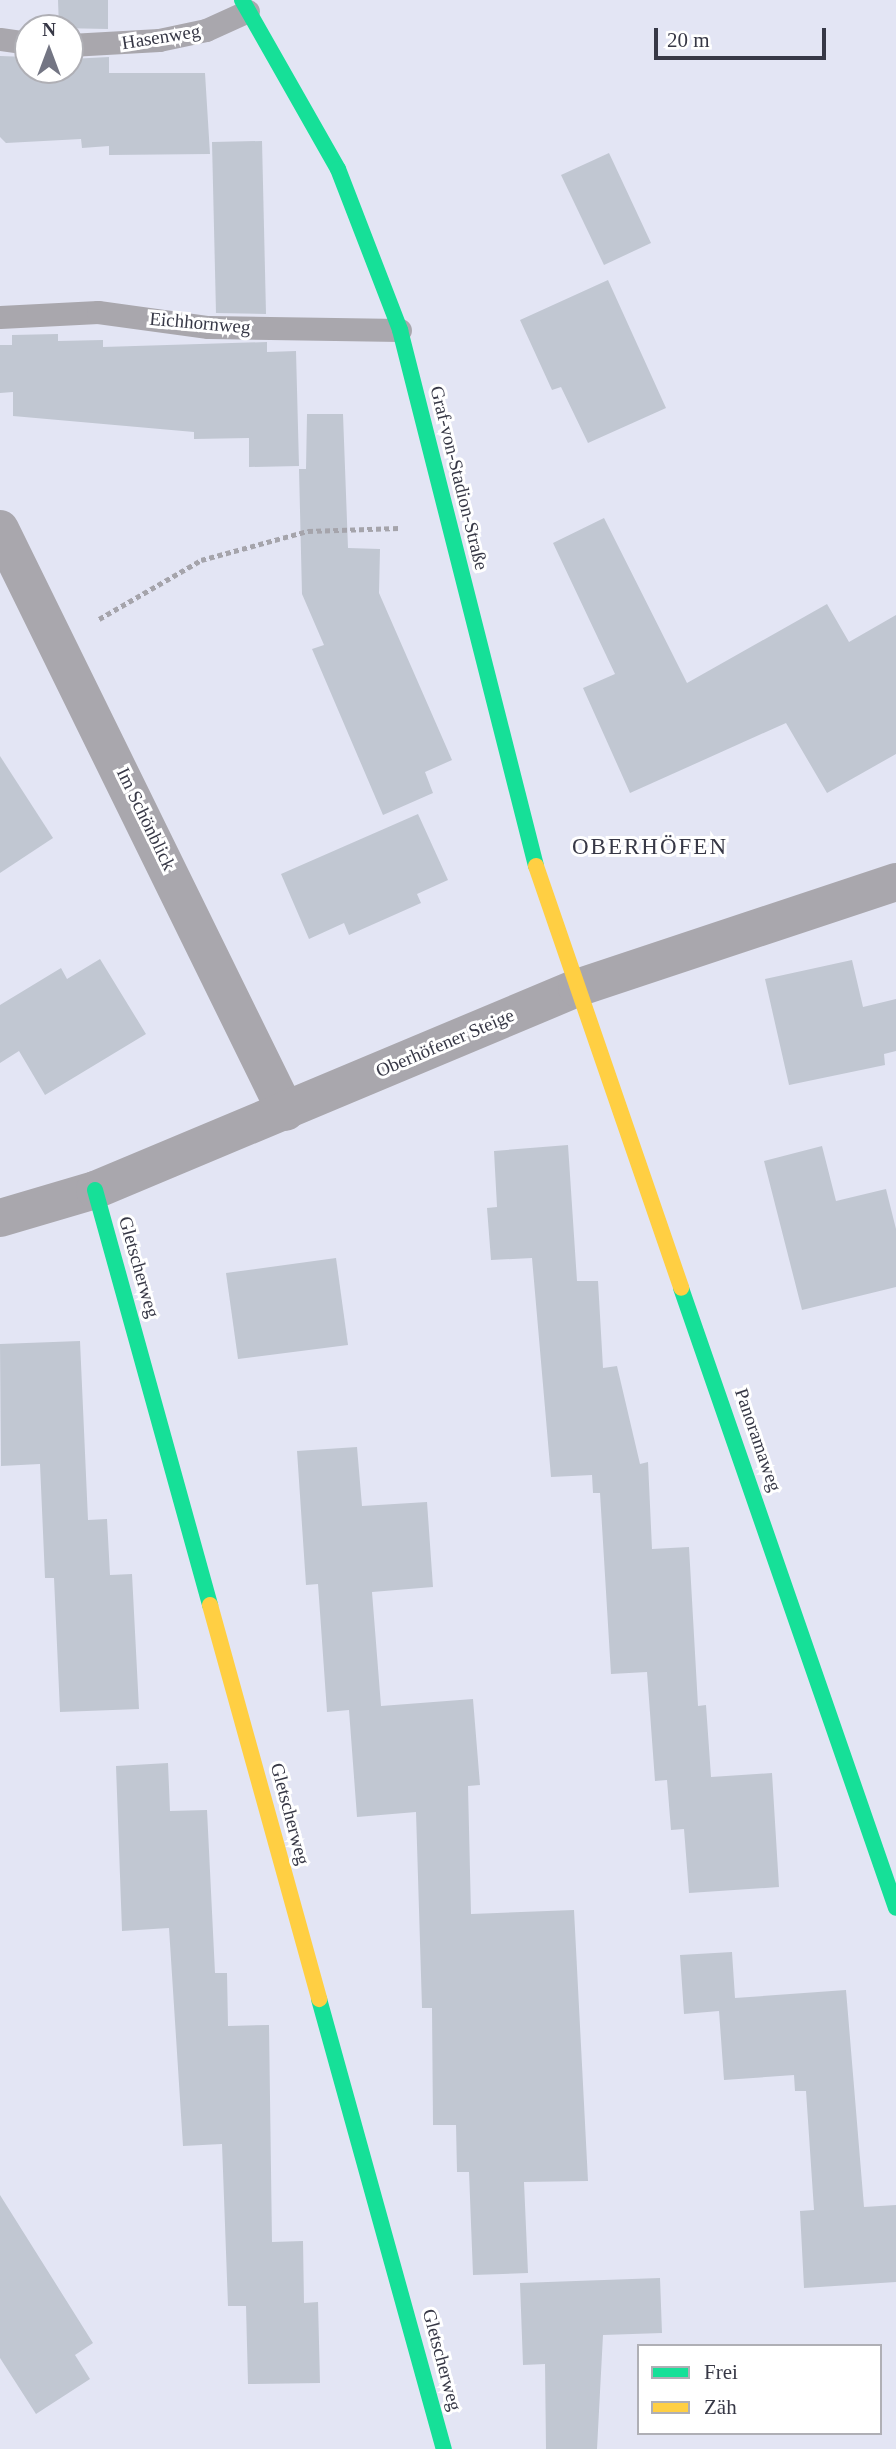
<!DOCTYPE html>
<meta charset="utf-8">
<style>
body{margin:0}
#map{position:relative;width:896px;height:2449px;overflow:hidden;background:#e3e5f4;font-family:"Times New Roman",serif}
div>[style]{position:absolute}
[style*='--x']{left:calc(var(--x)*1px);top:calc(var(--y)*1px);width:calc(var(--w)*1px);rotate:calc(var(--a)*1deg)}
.building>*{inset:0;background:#c1c7d2}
.path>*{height:4.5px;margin-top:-2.25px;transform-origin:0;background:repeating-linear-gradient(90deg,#a5a4ab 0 5px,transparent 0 8.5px)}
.lane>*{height:23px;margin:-11.5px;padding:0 11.5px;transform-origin:11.5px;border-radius:11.5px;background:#a9a7ad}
.street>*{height:38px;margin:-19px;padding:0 19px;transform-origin:19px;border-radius:19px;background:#a9a7ad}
.fast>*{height:16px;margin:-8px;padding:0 8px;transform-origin:8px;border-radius:8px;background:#16e098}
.slow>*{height:16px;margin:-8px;padding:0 8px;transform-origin:8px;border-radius:8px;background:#ffcf43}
span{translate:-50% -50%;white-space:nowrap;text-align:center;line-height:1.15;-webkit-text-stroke:6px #fff;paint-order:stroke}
.street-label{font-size:19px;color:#373846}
.quarter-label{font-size:23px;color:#373846;letter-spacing:2px}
.legend{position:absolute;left:637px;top:2344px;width:245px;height:91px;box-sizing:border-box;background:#fff;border:2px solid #afafb5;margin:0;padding:9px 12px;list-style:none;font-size:21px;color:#373846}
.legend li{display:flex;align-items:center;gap:14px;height:35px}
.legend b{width:35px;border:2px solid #afafb5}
.north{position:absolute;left:14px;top:14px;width:70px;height:70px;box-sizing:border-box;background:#fff;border:2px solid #afafb5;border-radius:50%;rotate:0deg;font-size:19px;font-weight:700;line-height:28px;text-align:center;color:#373846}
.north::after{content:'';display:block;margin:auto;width:24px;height:32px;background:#737583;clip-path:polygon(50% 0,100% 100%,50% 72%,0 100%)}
.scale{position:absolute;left:654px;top:28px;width:172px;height:32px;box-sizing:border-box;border:4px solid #373846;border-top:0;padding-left:9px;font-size:21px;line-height:24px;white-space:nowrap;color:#373846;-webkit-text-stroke:5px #fff;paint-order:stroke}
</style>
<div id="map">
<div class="building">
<div style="clip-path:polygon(58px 0,108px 0,108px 29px,59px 28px)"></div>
<div style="clip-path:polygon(0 56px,28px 57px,28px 70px,70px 70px,70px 59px,109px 57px,109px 73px,205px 73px,210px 154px,109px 155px,109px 146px,82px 148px,81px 139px,6px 143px,0 137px)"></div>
<div style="clip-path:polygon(262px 141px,266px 314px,216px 313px,212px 142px)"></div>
<div style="clip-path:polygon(609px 153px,651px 243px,604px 265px,561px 175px)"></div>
<div style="clip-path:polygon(608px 280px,666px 408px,588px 443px,561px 387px,552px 390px,520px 320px)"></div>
<div style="clip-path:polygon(58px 334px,58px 341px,103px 340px,103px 347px,267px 342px,267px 352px,296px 351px,299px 466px,249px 467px,249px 438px,194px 439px,194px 432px,13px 416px,13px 392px,0 393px,0 345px,12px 345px,12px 335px)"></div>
<div style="clip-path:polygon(307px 414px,343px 414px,348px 548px,380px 549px,379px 593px,452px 760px,425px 772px,433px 793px,383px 815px,312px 649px,324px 645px,302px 594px,299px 469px,306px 469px)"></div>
<div style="clip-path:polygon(604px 518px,687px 683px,827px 604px,849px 642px,896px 615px,896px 754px,827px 793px,786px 723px,630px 793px,583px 688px,615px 674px,553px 543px)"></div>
<div style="clip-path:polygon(0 756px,53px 838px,0 873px)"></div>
<div style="clip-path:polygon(418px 814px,448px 880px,417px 894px,421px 903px,349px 935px,344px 923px,309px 939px,281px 874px)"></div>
<div style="clip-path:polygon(100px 959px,146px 1034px,45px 1095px,19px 1051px,0 1063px,0 1005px,61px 968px,67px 979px)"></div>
<div style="clip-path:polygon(852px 960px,863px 1007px,896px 999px,896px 1051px,884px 1054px,885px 1065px,789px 1085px,765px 979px)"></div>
<div style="clip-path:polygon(568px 1145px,577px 1281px,598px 1281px,603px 1368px,617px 1366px,640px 1464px,648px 1462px,652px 1549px,689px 1547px,698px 1706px,706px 1705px,711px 1777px,772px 1773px,779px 1887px,689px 1893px,684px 1829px,671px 1830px,667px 1780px,655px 1781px,647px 1672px,611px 1674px,600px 1493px,593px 1493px,592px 1475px,551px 1477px,532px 1258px,491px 1260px,487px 1208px,497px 1207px,494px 1151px)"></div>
<div style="clip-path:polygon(822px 1146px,836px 1201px,886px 1189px,896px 1229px,896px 1287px,802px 1310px,764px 1161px)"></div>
<div style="clip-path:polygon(336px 1258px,348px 1345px,238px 1359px,226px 1273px)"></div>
<div style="clip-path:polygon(80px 1341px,88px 1520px,107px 1519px,110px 1575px,132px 1574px,139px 1709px,60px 1712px,54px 1578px,45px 1578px,40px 1464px,1px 1466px,0 1344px)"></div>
<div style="clip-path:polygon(357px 1447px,362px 1506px,427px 1502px,433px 1587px,372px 1592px,381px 1706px,473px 1699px,480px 1785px,468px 1786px,471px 1914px,574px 1910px,588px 2181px,524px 2182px,528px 2273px,473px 2275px,469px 2172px,457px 2172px,456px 2125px,433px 2125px,432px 2008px,422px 2008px,416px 1812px,357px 1817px,349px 1710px,327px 1712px,318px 1584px,306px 1585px,297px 1451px)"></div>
<div style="clip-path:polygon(168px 1763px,170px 1811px,207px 1810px,215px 1973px,227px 1973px,228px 2026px,269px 2025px,272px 2242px,303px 2241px,304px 2303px,318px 2302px,320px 2383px,248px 2384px,246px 2306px,228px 2306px,222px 2144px,183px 2146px,169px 1928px,122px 1931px,116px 1766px)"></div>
<div style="clip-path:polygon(732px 1952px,735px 1998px,846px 1990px,864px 2207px,896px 2205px,896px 2282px,804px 2288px,800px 2211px,814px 2210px,806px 2091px,795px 2091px,794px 2075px,724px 2080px,719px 2011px,684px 2014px,680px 1955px)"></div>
<div style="clip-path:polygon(0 2195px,93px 2343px,75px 2355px,90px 2379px,36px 2414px,0 2358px)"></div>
<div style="clip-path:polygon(660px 2278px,662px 2333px,603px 2335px,597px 2449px,546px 2449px,545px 2364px,523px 2365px,520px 2283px)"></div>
</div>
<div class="path">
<div style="--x:99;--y:619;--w:118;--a:-30"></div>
<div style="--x:201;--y:560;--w:111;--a:-15.2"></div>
<div style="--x:308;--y:531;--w:91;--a:-1.9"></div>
</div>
<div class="lane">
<div style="--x:0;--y:39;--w:28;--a:8"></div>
<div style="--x:70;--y:45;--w:89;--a:-3.2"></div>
<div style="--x:159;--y:40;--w:48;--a:-12"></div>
<div style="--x:206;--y:30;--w:46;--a:-24.3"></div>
<div style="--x:0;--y:317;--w:98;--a:-2.9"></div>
<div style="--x:98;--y:312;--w:111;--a:7.8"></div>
<div style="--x:208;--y:327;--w:192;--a:0.9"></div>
</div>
<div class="street">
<div style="--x:0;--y:529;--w:649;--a:63.87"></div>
<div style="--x:0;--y:1218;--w:99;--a:-16.4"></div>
<div style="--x:95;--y:1190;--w:523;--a:-22.74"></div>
<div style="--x:577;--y:988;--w:336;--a:-18.4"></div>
</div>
<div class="fast">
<div style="--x:242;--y:0;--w:194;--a:60.4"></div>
<div style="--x:338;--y:169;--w:173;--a:68.9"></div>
<div style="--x:400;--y:330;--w:553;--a:75.76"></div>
<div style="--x:95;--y:1190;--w:431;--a:74.5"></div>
<div style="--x:681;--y:1288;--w:656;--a:70.87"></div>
<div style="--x:319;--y:1999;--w:467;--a:74.5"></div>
</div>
<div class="slow">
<div style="--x:536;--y:866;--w:446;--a:71"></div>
<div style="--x:210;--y:1605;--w:409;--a:74.5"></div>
</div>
<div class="street-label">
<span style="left:161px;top:37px;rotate:-9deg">Hasenweg</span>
<span style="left:200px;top:323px;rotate:5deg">Eichhornweg</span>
<span style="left:459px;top:478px;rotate:76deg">Graf-von-Stadion-Straße</span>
<span style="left:146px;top:819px;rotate:64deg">Im Schönblick</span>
<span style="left:445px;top:1043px;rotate:-23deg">Oberhöfener Steige</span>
<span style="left:139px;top:1267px;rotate:74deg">Gletscherweg</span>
<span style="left:758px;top:1440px;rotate:71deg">Panoramaweg</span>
<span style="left:290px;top:1814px;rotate:75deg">Gletscherweg</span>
<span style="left:442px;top:2360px;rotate:75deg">Gletscherweg</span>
</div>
<div class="quarter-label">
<span style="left:650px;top:847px">OBERHÖFEN</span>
</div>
<ul class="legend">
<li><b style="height:9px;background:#16e098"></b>Frei</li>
<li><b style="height:9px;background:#ffcf43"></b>Zäh</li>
</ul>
<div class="north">N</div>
<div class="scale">20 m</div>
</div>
